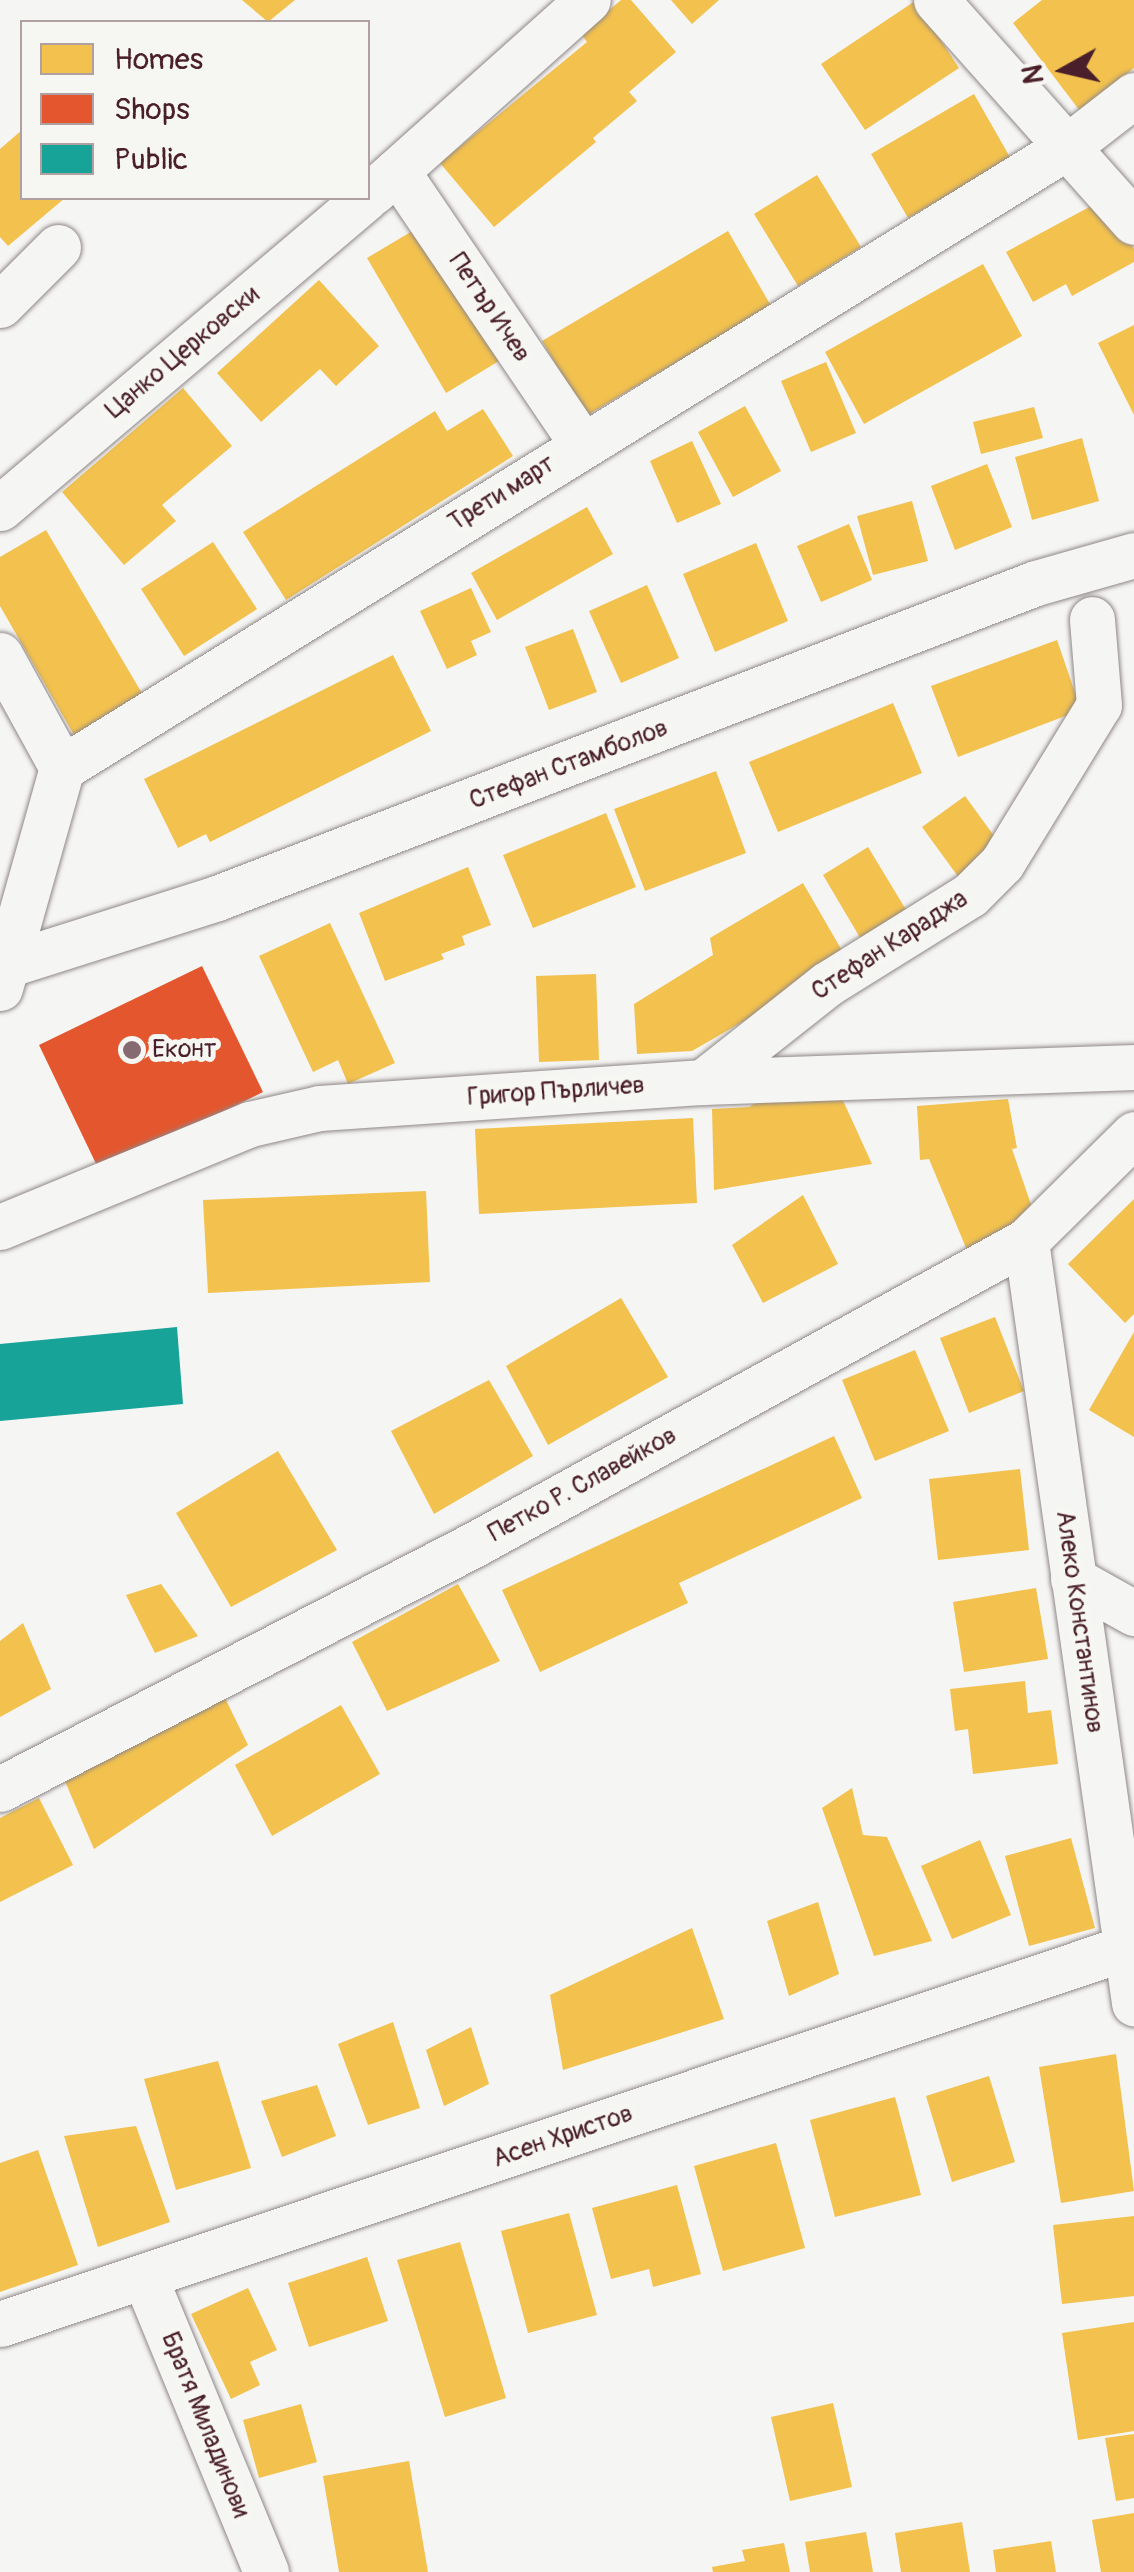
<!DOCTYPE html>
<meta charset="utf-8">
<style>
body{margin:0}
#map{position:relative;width:1134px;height:2572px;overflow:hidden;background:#f5f5f3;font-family:Pangolin,sans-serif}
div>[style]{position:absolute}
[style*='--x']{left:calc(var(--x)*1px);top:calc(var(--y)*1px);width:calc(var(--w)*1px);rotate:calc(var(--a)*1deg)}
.homes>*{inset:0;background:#f2c14e}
.shops>*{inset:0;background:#e4572e}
.public>*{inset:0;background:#17a398}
.roads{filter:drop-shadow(0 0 2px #8f8788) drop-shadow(0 0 2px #8f8788)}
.street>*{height:45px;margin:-22.5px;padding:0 22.5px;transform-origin:22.5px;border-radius:22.5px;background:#f5f5f3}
.dots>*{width:28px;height:28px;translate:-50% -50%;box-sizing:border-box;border:5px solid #f6f6f2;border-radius:50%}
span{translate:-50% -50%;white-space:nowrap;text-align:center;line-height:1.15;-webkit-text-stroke:10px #f6f6f2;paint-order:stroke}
.street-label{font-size:25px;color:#4a1f2b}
.poi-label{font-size:25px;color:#4a1f2b}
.left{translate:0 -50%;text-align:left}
.legend{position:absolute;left:20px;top:20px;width:350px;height:180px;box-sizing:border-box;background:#f6f6f2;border:2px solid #b1a0a2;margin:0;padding:12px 18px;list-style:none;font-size:30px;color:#4a1f2b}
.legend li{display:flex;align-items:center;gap:20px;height:50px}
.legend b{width:50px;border:2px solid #b1a0a2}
.north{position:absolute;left:1014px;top:20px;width:100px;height:100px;-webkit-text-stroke:8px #f6f6f2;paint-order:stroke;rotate:262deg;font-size:28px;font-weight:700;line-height:40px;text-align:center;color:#4a1f2b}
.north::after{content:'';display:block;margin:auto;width:35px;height:45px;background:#4a1f2b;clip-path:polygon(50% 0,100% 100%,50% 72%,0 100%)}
</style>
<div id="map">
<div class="homes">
<div style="clip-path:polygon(242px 0,295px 0,268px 22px)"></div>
<div style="clip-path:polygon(621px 0,631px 0,676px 52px,629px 92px,637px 101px,593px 138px,596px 142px,494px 227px,440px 163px,587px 42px,581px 34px)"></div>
<div style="clip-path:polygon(671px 0,719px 0,692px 24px)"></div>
<div style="clip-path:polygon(1042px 0,1134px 0,1134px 68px,1080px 111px,1013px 23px)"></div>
<div style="clip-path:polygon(915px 1px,959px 68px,865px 130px,821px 64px)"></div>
<div style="clip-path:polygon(974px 94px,1011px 159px,908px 218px,871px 154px)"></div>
<div style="clip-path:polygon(22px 130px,22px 198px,65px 198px,8px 246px,0 237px,0 149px)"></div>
<div style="clip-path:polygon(817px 175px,861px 247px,798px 286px,754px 214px)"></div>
<div style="clip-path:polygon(1106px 198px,1134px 249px,1134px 262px,1072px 296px,1066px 284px,1033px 302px,1006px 252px)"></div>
<div style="clip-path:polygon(424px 224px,504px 358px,446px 393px,367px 258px)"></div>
<div style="clip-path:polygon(728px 231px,771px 306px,586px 416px,542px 341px)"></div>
<div style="clip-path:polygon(983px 264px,1022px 336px,864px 424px,825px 352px)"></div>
<div style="clip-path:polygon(319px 280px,379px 346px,336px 386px,320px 369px,261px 422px,217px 373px)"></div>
<div style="clip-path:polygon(1134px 325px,1134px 415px,1098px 343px)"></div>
<div style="clip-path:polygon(826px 362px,856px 433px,811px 452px,781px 381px)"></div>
<div style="clip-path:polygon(183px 388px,232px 446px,162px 505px,176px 521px,124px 565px,62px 492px)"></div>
<div style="clip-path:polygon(745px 406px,781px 471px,733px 497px,698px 432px)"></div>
<div style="clip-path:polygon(1034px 407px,1043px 438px,981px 454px,973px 422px)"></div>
<div style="clip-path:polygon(483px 409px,513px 456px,286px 600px,243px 532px,435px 411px,447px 431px)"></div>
<div style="clip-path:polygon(1082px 438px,1099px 501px,1032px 520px,1015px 457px)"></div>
<div style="clip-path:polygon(692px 441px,721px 504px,677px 523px,650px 461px)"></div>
<div style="clip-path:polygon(987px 464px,1012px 527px,955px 550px,931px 486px)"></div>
<div style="clip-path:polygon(912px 501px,928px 561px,873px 575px,857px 516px)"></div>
<div style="clip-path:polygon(587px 507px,613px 554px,497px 620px,471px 573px)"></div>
<div style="clip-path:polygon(849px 524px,872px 580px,821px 602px,797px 546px)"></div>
<div style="clip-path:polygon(46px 530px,143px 695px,74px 735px,0 606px,0 557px)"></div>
<div style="clip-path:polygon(213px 542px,257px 609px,184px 656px,141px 589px)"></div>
<div style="clip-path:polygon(756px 543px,788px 621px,715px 652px,683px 574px)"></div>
<div style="clip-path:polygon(647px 585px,679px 658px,621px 683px,589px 611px)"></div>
<div style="clip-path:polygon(471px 588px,491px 632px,471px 641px,477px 655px,447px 669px,420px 611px)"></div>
<div style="clip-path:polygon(573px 629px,597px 692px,549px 710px,525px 647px)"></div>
<div style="clip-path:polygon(1057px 640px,1081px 710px,958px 757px,931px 686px)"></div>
<div style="clip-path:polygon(393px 655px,431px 731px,210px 842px,206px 834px,178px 848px,144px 779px)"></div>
<div style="clip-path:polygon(893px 703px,922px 773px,778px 832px,749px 762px)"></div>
<div style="clip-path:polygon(716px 771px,746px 853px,645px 891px,614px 809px)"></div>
<div style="clip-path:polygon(965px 796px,1005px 851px,962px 882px,922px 827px)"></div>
<div style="clip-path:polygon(606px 813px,636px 887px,533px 928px,503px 855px)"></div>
<div style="clip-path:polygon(868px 847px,908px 913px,862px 941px,823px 875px)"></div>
<div style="clip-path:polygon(468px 867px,491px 925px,462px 936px,465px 945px,441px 954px,444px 959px,385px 981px,359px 913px)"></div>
<div style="clip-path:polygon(803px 883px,848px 961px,692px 1051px,637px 1054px,634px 1004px,713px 955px,710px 938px)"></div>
<div style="clip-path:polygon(330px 923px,395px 1063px,348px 1084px,338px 1060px,313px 1072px,259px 956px)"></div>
<div style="clip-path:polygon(596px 974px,599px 1060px,539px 1062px,536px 976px)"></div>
<div style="clip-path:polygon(835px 1083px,872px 1164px,714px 1190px,712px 1109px,749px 1107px,784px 1084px)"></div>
<div style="clip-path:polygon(1008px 1099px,1017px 1148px,1012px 1149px,1035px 1216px,969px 1255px,929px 1159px,920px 1160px,917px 1106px)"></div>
<div style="clip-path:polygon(693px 1118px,697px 1203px,479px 1214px,475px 1129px)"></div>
<div style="clip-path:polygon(426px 1191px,430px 1282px,208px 1293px,203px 1200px)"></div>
<div style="clip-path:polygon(803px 1195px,838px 1264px,763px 1303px,732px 1245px)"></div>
<div style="clip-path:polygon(1134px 1199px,1134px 1314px,1125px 1323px,1068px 1264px)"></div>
<div style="clip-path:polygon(621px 1298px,668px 1377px,548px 1445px,506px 1366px)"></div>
<div style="clip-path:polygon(995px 1317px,1024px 1391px,969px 1413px,940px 1338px)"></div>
<div style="clip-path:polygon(1134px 1332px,1134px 1437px,1089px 1410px)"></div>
<div style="clip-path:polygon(915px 1350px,949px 1431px,875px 1461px,842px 1380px)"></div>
<div style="clip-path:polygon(489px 1380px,533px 1456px,434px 1514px,391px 1431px)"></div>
<div style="clip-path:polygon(834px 1436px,862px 1498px,679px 1583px,688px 1603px,540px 1672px,502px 1590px)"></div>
<div style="clip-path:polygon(278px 1451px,337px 1550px,231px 1607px,176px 1513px)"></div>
<div style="clip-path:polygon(1020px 1469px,1029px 1550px,938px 1560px,929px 1479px)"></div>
<div style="clip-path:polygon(161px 1584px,198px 1636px,155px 1653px,126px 1595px)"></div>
<div style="clip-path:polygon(458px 1584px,500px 1661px,387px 1711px,352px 1642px)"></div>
<div style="clip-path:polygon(1036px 1588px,1048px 1659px,964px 1672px,953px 1602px)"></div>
<div style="clip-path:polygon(23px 1623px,51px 1689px,0 1717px,0 1641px)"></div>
<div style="clip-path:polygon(1025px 1681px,1028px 1713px,1051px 1710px,1058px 1764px,973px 1774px,968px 1729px,955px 1731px,950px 1689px)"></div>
<div style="clip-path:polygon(225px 1698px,248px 1745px,94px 1849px,64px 1779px)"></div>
<div style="clip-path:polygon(341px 1705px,380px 1774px,272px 1836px,235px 1765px)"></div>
<div style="clip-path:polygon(852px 1788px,863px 1835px,887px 1837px,932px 1941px,874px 1956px,822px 1808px)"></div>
<div style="clip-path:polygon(39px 1798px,73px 1865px,0 1902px,0 1818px)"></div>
<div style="clip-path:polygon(1071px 1838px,1095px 1928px,1029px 1946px,1005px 1856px)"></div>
<div style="clip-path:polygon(980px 1840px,1011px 1915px,952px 1939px,921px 1866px)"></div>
<div style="clip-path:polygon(818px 1902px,839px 1974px,789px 1996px,767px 1921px)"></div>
<div style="clip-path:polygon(692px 1928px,724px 2019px,563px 2070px,550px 1995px)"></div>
<div style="clip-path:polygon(393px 2022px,420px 2108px,368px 2125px,338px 2044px)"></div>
<div style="clip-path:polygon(471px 2027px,489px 2084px,444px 2106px,426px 2050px)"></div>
<div style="clip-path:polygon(1116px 2054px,1134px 2191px,1061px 2203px,1039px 2067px)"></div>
<div style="clip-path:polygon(218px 2061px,251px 2168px,176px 2190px,144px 2079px)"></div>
<div style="clip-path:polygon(989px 2076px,1015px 2162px,952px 2182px,926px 2096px)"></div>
<div style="clip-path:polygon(317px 2085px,336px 2136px,282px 2157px,261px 2101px)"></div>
<div style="clip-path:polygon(895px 2097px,921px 2195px,835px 2217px,810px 2120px)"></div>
<div style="clip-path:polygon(136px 2126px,170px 2222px,98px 2247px,64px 2136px)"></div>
<div style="clip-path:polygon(776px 2143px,805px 2248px,723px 2271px,694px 2166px)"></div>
<div style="clip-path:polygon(38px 2150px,78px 2265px,0 2292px,0 2163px)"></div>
<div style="clip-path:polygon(677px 2185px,701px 2274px,653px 2287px,649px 2269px,611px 2279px,592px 2208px)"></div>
<div style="clip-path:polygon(569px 2213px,597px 2315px,528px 2333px,501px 2231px)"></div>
<div style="clip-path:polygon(1134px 2216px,1134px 2296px,1062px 2304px,1053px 2225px)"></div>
<div style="clip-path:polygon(460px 2242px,506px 2398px,445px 2417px,397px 2260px)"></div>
<div style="clip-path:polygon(367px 2257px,388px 2321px,309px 2347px,288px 2283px)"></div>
<div style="clip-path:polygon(248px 2288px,277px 2350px,250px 2362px,260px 2385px,231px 2399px,191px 2314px)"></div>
<div style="clip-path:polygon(1134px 2322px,1134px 2431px,1078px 2440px,1062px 2333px)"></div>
<div style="clip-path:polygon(833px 2403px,852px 2487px,790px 2501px,771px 2417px)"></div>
<div style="clip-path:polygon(301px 2404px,317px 2462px,259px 2478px,243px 2420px)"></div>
<div style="clip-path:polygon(1134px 2434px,1134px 2498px,1116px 2501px,1105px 2438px)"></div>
<div style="clip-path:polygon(409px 2461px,428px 2572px,339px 2572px,323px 2476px)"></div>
<div style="clip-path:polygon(1134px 2513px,1134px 2572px,1101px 2572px,1092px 2520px)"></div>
<div style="clip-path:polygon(962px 2522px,970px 2572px,901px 2572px,895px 2533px)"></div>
<div style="clip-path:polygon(866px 2532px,873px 2572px,810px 2572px,805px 2542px)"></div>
<div style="clip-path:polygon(1051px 2541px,1056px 2572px,996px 2572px,993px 2550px)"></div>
<div style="clip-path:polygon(784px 2543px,790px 2572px,713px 2572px,712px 2567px,745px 2561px,742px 2550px)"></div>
</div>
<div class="shops">
<div style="clip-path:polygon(202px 966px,263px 1092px,100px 1172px,39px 1045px)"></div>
</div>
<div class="public">
<div style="clip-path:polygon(177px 1327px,183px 1404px,0 1421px,0 1344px)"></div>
</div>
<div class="roads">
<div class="street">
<div style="--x:936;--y:0;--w:297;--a:48.3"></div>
<div style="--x:397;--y:171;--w:330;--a:55.9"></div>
<div style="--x:373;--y:192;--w:288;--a:-41.8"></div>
<div style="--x:0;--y:305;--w:82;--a:-45"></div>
<div style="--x:0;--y:508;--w:480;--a:-40.3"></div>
<div style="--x:0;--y:655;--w:129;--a:61.2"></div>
<div style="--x:0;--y:967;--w:228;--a:-17.6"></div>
<div style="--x:217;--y:898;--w:877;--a:-21.04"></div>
<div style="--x:1036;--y:583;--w:102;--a:-15.9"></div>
<div style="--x:0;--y:988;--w:229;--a:-74.3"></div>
<div style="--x:62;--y:768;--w:1181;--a:-31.71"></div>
<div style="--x:1067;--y:147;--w:85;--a:-37.8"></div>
<div style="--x:703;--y:1082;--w:158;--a:-38.3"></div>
<div style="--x:827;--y:984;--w:168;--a:-31.9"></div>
<div style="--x:970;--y:895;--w:45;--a:-45"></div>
<div style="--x:1002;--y:863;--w:185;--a:-58.5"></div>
<div style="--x:1099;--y:705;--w:86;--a:-94.7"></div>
<div style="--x:0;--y:1227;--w:270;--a:-22.4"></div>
<div style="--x:250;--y:1124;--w:72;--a:-12.9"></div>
<div style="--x:320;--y:1108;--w:384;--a:-3.9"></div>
<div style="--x:703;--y:1082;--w:431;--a:-2"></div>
<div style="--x:1026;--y:1241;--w:770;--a:81.93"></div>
<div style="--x:1073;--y:1579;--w:70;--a:29.1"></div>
<div style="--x:0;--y:1789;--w:534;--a:-27.28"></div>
<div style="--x:475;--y:1544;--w:629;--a:-28.81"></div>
<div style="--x:1026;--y:1241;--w:152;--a:-44.7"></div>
<div style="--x:145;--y:2278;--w:318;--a:67.6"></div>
<div style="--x:0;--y:2324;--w:1186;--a:-18.48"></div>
</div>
</div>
<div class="dots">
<div style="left:132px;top:1050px;background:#866a71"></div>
</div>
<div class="street-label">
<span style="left:489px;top:308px;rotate:56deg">Петър Ичев</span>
<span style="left:183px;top:353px;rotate:-40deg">Цанко Церковски</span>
<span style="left:502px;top:494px;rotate:-32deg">Трети март</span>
<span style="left:569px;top:765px;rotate:-21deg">Стефан Стамболов</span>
<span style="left:890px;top:946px;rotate:-33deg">Стефан Караджа</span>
<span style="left:556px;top:1092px;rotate:-4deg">Григор Пърличев</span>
<span style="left:583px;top:1485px;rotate:-29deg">Петко Р. Славейков</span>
<span style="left:1079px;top:1622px;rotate:82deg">Алеко Константинов</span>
<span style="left:563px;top:2137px;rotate:-19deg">Асен Христов</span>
<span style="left:205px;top:2425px;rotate:68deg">Братя Миладинови</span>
</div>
<div class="poi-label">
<span class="left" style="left:152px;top:1050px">Еконт</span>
</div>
<ul class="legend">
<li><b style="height:28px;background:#f2c14e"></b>Homes</li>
<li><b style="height:28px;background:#e4572e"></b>Shops</li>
<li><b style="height:28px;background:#17a398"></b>Public</li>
</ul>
<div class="north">N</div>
</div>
